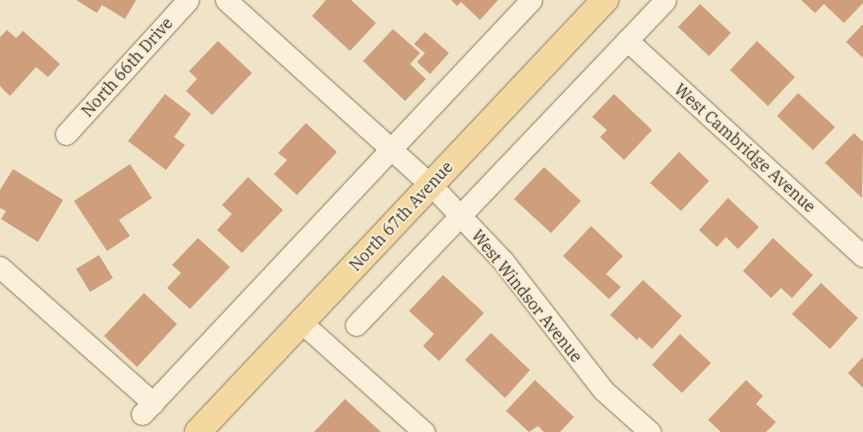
<!DOCTYPE html>
<style>
body{margin:0}
#map{position:relative;width:863px;height:432px;overflow:hidden;background:#f0e4c8;font-family:"IBM Plex Serif",serif}
div>[style]{position:absolute}
[style*='--x']{left:calc(var(--x)*1px);top:calc(var(--y)*1px);width:calc(var(--w)*1px);rotate:calc(var(--a)*1deg)}
.building>*{inset:0;background:#cf9f7d}
.roads{filter:drop-shadow(0 0 1px #8d765c) drop-shadow(0 0 1px #8d765c)}
.minor>*{height:21px;margin:-10.5px;padding:0 10.5px;transform-origin:10.5px;border-radius:10.5px;background:#faf1dc}
.major>*{height:26px;margin:-13px;padding:0 13px;transform-origin:13px;border-radius:13px;background:#f3d9a0}
span{translate:-50% -50%;white-space:nowrap;text-align:center;line-height:1.15;-webkit-text-stroke:4px #f7eed8;paint-order:stroke}
.street-label{font-size:16px;color:#3d2e20}
</style>
<div id="map">
<div class="building">
<div style="clip-path:polygon(76px 0,136px 0,125px 19px,102px 5px,97px 13px)"></div>
<div style="clip-path:polygon(326px 0,351px 0,376px 23px,350px 51px,312px 16px)"></div>
<div style="clip-path:polygon(451px 0,498px 0,480px 20px,461px 2px,457px 6px)"></div>
<div style="clip-path:polygon(801px 0,863px 0,863px 3px,844px 23px,824px 4px,815px 13px)"></div>
<div style="clip-path:polygon(700px 4px,731px 33px,709px 56px,678px 27px)"></div>
<div style="clip-path:polygon(863px 24px,863px 58px,846px 42px)"></div>
<div style="clip-path:polygon(393px 29px,420px 53px,410px 64px,426px 79px,405px 101px,363px 61px)"></div>
<div style="clip-path:polygon(7px 30px,16px 38px,23px 31px,60px 64px,48px 77px,36px 67px,10px 96px,0 86px,0 37px)"></div>
<div style="clip-path:polygon(425px 32px,449px 53px,430px 74px,417px 62px,425px 53px,414px 44px)"></div>
<div style="clip-path:polygon(218px 41px,252px 73px,212px 115px,186px 91px,197px 79px,189px 71px)"></div>
<div style="clip-path:polygon(757px 41px,795px 77px,768px 106px,730px 70px)"></div>
<div style="clip-path:polygon(798px 93px,835px 127px,813px 150px,777px 116px)"></div>
<div style="clip-path:polygon(165px 94px,191px 114px,174px 137px,185px 145px,166px 170px,128px 141px)"></div>
<div style="clip-path:polygon(614px 94px,652px 130px,624px 160px,600px 137px,607px 130px,592px 117px)"></div>
<div style="clip-path:polygon(306px 123px,337px 152px,297px 195px,274px 174px,287px 160px,278px 153px)"></div>
<div style="clip-path:polygon(854px 133px,863px 142px,862px 198px,825px 163px)"></div>
<div style="clip-path:polygon(679px 152px,709px 181px,681px 211px,650px 183px)"></div>
<div style="clip-path:polygon(130px 164px,152px 198px,119px 220px,130px 236px,107px 251px,74px 201px)"></div>
<div style="clip-path:polygon(544px 167px,581px 201px,551px 233px,514px 199px)"></div>
<div style="clip-path:polygon(13px 169px,63px 200px,38px 242px,1px 219px,6px 211px,0 208px,0 190px)"></div>
<div style="clip-path:polygon(248px 177px,283px 210px,242px 253px,217px 230px,232px 214px,222px 205px)"></div>
<div style="clip-path:polygon(728px 198px,759px 227px,738px 249px,726px 237px,717px 247px,699px 230px)"></div>
<div style="clip-path:polygon(591px 226px,623px 256px,606px 274px,621px 287px,609px 299px,563px 256px)"></div>
<div style="clip-path:polygon(198px 238px,230px 267px,190px 309px,167px 288px,181px 273px,172px 265px)"></div>
<div style="clip-path:polygon(773px 238px,813px 275px,792px 298px,781px 288px,771px 298px,743px 271px)"></div>
<div style="clip-path:polygon(99px 255px,113px 278px,90px 292px,76px 269px)"></div>
<div style="clip-path:polygon(443px 275px,484px 313px,439px 361px,423px 346px,434px 334px,409px 311px)"></div>
<div style="clip-path:polygon(643px 280px,682px 316px,652px 349px,639px 337px,637px 340px,610px 315px)"></div>
<div style="clip-path:polygon(821px 283px,858px 318px,830px 349px,792px 314px)"></div>
<div style="clip-path:polygon(144px 293px,177px 324px,137px 367px,104px 336px)"></div>
<div style="clip-path:polygon(491px 333px,530px 370px,505px 398px,465px 360px)"></div>
<div style="clip-path:polygon(680px 334px,711px 363px,682px 393px,652px 365px)"></div>
<div style="clip-path:polygon(863px 357px,863px 388px,848px 373px)"></div>
<div style="clip-path:polygon(535px 380px,574px 417px,560px 432px,544px 432px,538px 426px,529px 432px,506px 411px)"></div>
<div style="clip-path:polygon(746px 380px,763px 396px,756px 404px,776px 422px,766px 432px,721px 432px,708px 420px)"></div>
<div style="clip-path:polygon(345px 399px,381px 432px,314px 432px)"></div>
</div>
<div class="roads">
<div class="minor">
<div style="--x:226;--y:0;--w:276;--a:42.1"></div>
<div style="--x:431;--y:185;--w:105;--a:46.5"></div>
<div style="--x:503;--y:261;--w:163;--a:52.2"></div>
<div style="--x:603;--y:390;--w:63;--a:41.8"></div>
<div style="--x:627;--y:40;--w:320;--a:42.5"></div>
<div style="--x:66;--y:134;--w:181;--a:-47.7"></div>
<div style="--x:0;--y:267;--w:205;--a:41.6"></div>
<div style="--x:301;--y:322;--w:165;--a:41.8"></div>
<div style="--x:356;--y:325;--w:448;--a:-46.4"></div>
<div style="--x:142;--y:414;--w:568;--a:-46.78"></div>
</div>
<div class="major">
<div style="--x:198;--y:432;--w:594;--a:-46.71"></div>
</div>
</div>
<div class="street-label">
<span style="left:127px;top:67px;rotate:-48deg">North 66th Drive</span>
<span style="left:745px;top:148px;rotate:42deg">West Cambridge Avenue</span>
<span style="left:401px;top:216px;rotate:-47deg">North 67th Avenue</span>
<span style="left:527px;top:296px;rotate:51deg">West Windsor Avenue</span>
</div>
</div>
